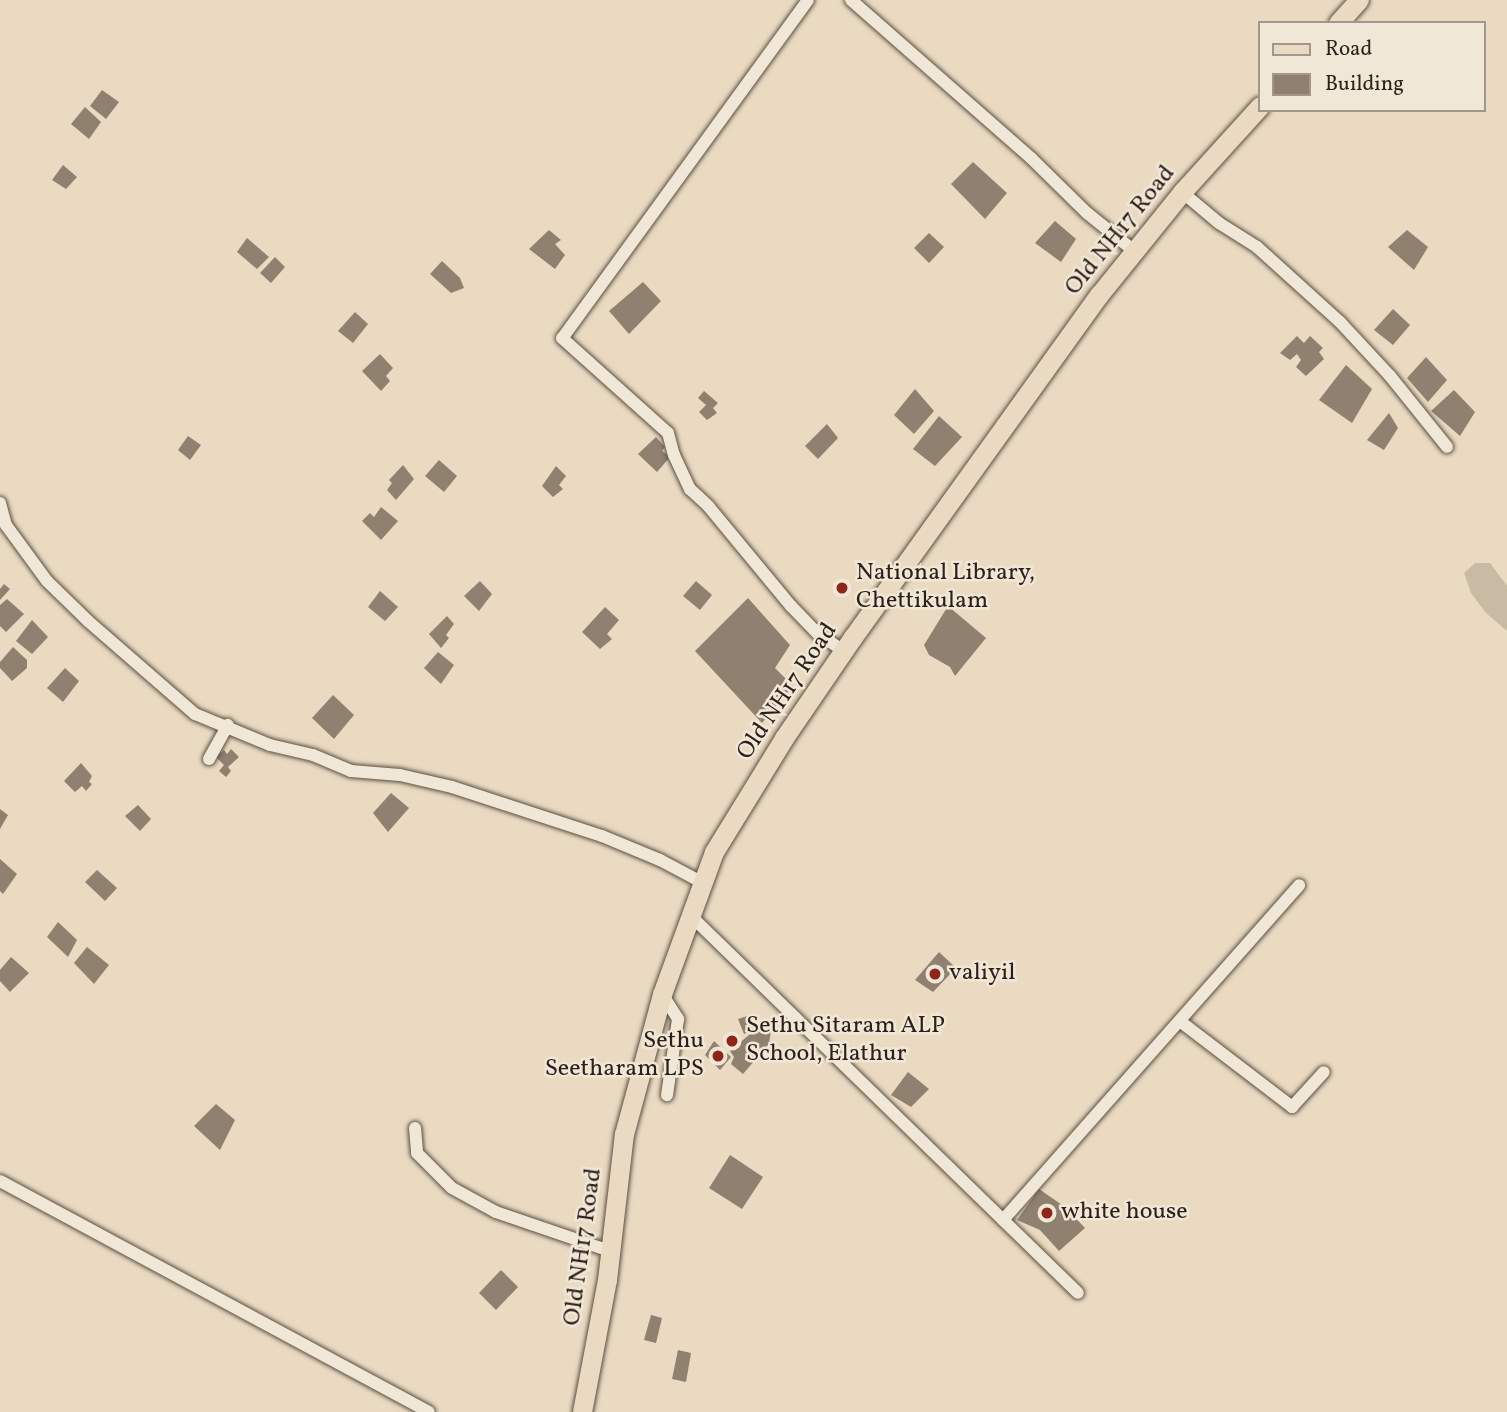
<!DOCTYPE html>
<style>
body{margin:0}
#map{position:relative;width:1507px;height:1412px;overflow:hidden;background:#e9dac1;font-family:Vollkorn,serif}
div>[style]{position:absolute}
[style*='--x']{left:calc(var(--x)*1px);top:calc(var(--y)*1px);width:calc(var(--w)*1px);rotate:calc(var(--a)*1deg)}
.green>*{inset:0;background:#c9baa4}
.building>*{inset:0;background:#8f8070}
.roads{filter:drop-shadow(0 0 2px #5c4e43) drop-shadow(0 0 2px #5c4e43)}
.minor>*{height:12px;margin:-6px;padding:0 6px;transform-origin:6px;border-radius:6px;background:#f1e7d7}
.primary>*{height:19px;margin:-9.5px;padding:0 9.5px;transform-origin:9.5px;border-radius:9.5px;background:#e9dac1}
.dots>*{width:19px;height:19px;translate:-50% -50%;box-sizing:border-box;border:4px solid #f1e7d7;border-radius:50%}
span{translate:-50% -50%;white-space:nowrap;text-align:center;line-height:1.15;-webkit-text-stroke:5px #f1e7d7;paint-order:stroke}
.street-label{font-size:24px;color:#2d1f19}
.poi-label{font-size:24px;color:#2d1f19}
.left{translate:0 -50%;text-align:left}
.right{translate:-100% -50%;text-align:right}
.legend{position:absolute;left:1258px;top:21px;width:228px;height:91px;box-sizing:border-box;background:#f1e7d7;border:2px solid #a3978b;margin:0;padding:9px 12px;list-style:none;font-size:21px;color:#2d1f19}
.legend li{display:flex;align-items:center;gap:14px;height:35px}
.legend b{width:35px;border:2px solid #a3978b}
</style>
<div id="map">
<div class="green">
<div style="clip-path:polygon(1475px 563px,1490px 563px,1507px 586px,1507px 631px,1486px 613px,1471px 593px,1464px 573px)"></div>
</div>
<div class="building">
<div style="clip-path:polygon(102px 90px,119px 102px,106px 119px,90px 106px)"></div>
<div style="clip-path:polygon(85px 107px,101px 122px,89px 139px,71px 124px)"></div>
<div style="clip-path:polygon(973px 162px,1007px 193px,985px 219px,951px 184px)"></div>
<div style="clip-path:polygon(63px 165px,77px 177px,66px 189px,52px 180px)"></div>
<div style="clip-path:polygon(1055px 221px,1076px 239px,1061px 262px,1035px 243px)"></div>
<div style="clip-path:polygon(549px 230px,561px 240px,555px 244px,565px 255px,555px 269px,529px 249px)"></div>
<div style="clip-path:polygon(1407px 230px,1428px 247px,1414px 270px,1388px 247px)"></div>
<div style="clip-path:polygon(929px 233px,944px 247px,929px 263px,914px 248px)"></div>
<div style="clip-path:polygon(247px 238px,269px 257px,257px 269px,237px 252px)"></div>
<div style="clip-path:polygon(275px 257px,285px 267px,271px 283px,260px 273px)"></div>
<div style="clip-path:polygon(442px 261px,460px 278px,464px 288px,451px 293px,430px 274px)"></div>
<div style="clip-path:polygon(643px 282px,661px 301px,629px 334px,609px 311px)"></div>
<div style="clip-path:polygon(1393px 309px,1410px 325px,1393px 345px,1374px 330px)"></div>
<div style="clip-path:polygon(355px 312px,368px 324px,353px 343px,338px 331px)"></div>
<div style="clip-path:polygon(1297px 336px,1304px 343px,1310px 336px,1323px 348px,1319px 352px,1324px 359px,1306px 376px,1296px 367px,1301px 360px,1297px 354px,1290px 360px,1280px 353px)"></div>
<div style="clip-path:polygon(380px 354px,393px 368px,386px 376px,390px 381px,381px 391px,362px 371px)"></div>
<div style="clip-path:polygon(1426px 357px,1447px 380px,1428px 402px,1407px 378px)"></div>
<div style="clip-path:polygon(1346px 365px,1372px 389px,1352px 423px,1319px 400px)"></div>
<div style="clip-path:polygon(915px 389px,934px 411px,914px 434px,894px 415px)"></div>
<div style="clip-path:polygon(1454px 390px,1475px 412px,1460px 436px,1431px 411px)"></div>
<div style="clip-path:polygon(704px 391px,718px 403px,713px 408px,717px 413px,707px 420px,699px 412px,706px 405px,698px 398px)"></div>
<div style="clip-path:polygon(1389px 413px,1398px 428px,1384px 450px,1367px 440px)"></div>
<div style="clip-path:polygon(939px 416px,962px 437px,935px 466px,913px 449px)"></div>
<div style="clip-path:polygon(827px 424px,838px 438px,818px 459px,805px 446px)"></div>
<div style="clip-path:polygon(188px 436px,201px 445px,190px 460px,178px 450px)"></div>
<div style="clip-path:polygon(656px 437px,665px 447px,662px 451px,670px 457px,657px 472px,638px 454px)"></div>
<div style="clip-path:polygon(439px 460px,457px 476px,444px 492px,425px 476px)"></div>
<div style="clip-path:polygon(403px 465px,414px 479px,396px 500px,387px 490px,392px 483px,389px 480px)"></div>
<div style="clip-path:polygon(556px 466px,566px 476px,559px 485px,563px 489px,553px 497px,542px 486px)"></div>
<div style="clip-path:polygon(381px 507px,398px 521px,381px 540px,362px 521px,370px 513px,374px 517px)"></div>
<div style="clip-path:polygon(480px 581px,492px 594px,479px 611px,464px 596px)"></div>
<div style="clip-path:polygon(696px 581px,712px 595px,700px 610px,683px 596px)"></div>
<div style="clip-path:polygon(4px 584px,10px 589px,0 600px,0 589px)"></div>
<div style="clip-path:polygon(380px 591px,398px 607px,385px 621px,368px 607px)"></div>
<div style="clip-path:polygon(748px 598px,790px 645px,775px 668px,793px 686px,762px 723px,695px 651px)"></div>
<div style="clip-path:polygon(7px 599px,24px 614px,6px 632px,0 626px,0 605px)"></div>
<div style="clip-path:polygon(948px 606px,986px 638px,955px 676px,950px 667px,929px 655px,924px 645px)"></div>
<div style="clip-path:polygon(605px 607px,619px 620px,607px 634px,612px 639px,600px 649px,582px 632px)"></div>
<div style="clip-path:polygon(447px 616px,454px 624px,446px 635px,449px 638px,441px 648px,429px 634px)"></div>
<div style="clip-path:polygon(32px 620px,48px 637px,32px 654px,16px 641px)"></div>
<div style="clip-path:polygon(13px 647px,27px 660px,27px 668px,12px 681px,0 668px,0 662px)"></div>
<div style="clip-path:polygon(438px 652px,454px 665px,441px 684px,424px 668px)"></div>
<div style="clip-path:polygon(65px 668px,79px 681px,63px 702px,47px 688px)"></div>
<div style="clip-path:polygon(333px 695px,354px 715px,334px 739px,312px 718px)"></div>
<div style="clip-path:polygon(231px 749px,239px 757px,228px 767px,231px 771px,226px 777px,219px 771px,224px 765px,216px 757px,224px 750px,227px 754px)"></div>
<div style="clip-path:polygon(81px 763px,92px 776px,89px 782px,92px 784px,86px 791px,82px 786px,75px 792px,64px 781px)"></div>
<div style="clip-path:polygon(391px 793px,409px 808px,388px 832px,373px 813px)"></div>
<div style="clip-path:polygon(138px 805px,151px 819px,140px 831px,125px 816px)"></div>
<div style="clip-path:polygon(0 809px,8px 815px,0 829px)"></div>
<div style="clip-path:polygon(0 859px,17px 874px,3px 894px,0 891px)"></div>
<div style="clip-path:polygon(97px 870px,117px 888px,105px 901px,85px 882px)"></div>
<div style="clip-path:polygon(58px 922px,77px 940px,68px 957px,47px 937px)"></div>
<div style="clip-path:polygon(87px 947px,109px 965px,94px 984px,74px 963px)"></div>
<div style="clip-path:polygon(939px 952px,956px 968px,933px 992px,915px 980px)"></div>
<div style="clip-path:polygon(11px 957px,29px 973px,10px 992px,0 981px,0 970px)"></div>
<div style="clip-path:polygon(753px 1014px,759px 1027px,771px 1030px,769px 1044px,743px 1074px,731px 1064px,734px 1057px,730px 1051px,756px 1029px,744px 1034px,738px 1019px)"></div>
<div style="clip-path:polygon(714px 1041px,731px 1057px,720px 1070px,705px 1055px)"></div>
<div style="clip-path:polygon(908px 1072px,929px 1089px,911px 1107px,891px 1095px)"></div>
<div style="clip-path:polygon(216px 1104px,235px 1120px,220px 1150px,194px 1126px)"></div>
<div style="clip-path:polygon(730px 1155px,763px 1177px,742px 1209px,709px 1188px)"></div>
<div style="clip-path:polygon(1039px 1189px,1065px 1207px,1085px 1228px,1059px 1251px,1040px 1230px,1017px 1220px)"></div>
<div style="clip-path:polygon(501px 1270px,518px 1287px,496px 1310px,479px 1293px)"></div>
<div style="clip-path:polygon(651px 1315px,662px 1318px,656px 1343px,644px 1340px)"></div>
<div style="clip-path:polygon(678px 1350px,691px 1353px,686px 1382px,672px 1379px)"></div>
</div>
<div class="roads">
<div class="minor">
<div style="--x:808;--y:0;--w:418;--a:126"></div>
<div style="--x:562;--y:338;--w:142;--a:41.9"></div>
<div style="--x:668;--y:433;--w:23;--a:75"></div>
<div style="--x:674;--y:455;--w:38;--a:65"></div>
<div style="--x:690;--y:489;--w:26;--a:43"></div>
<div style="--x:709;--y:507;--w:129;--a:50.4"></div>
<div style="--x:791;--y:606;--w:37;--a:46"></div>
<div style="--x:817;--y:633;--w:32;--a:34"></div>
<div style="--x:851;--y:0;--w:240;--a:41.3"></div>
<div style="--x:1031;--y:158;--w:78;--a:44.5"></div>
<div style="--x:1087;--y:213;--w:59;--a:38.8"></div>
<div style="--x:1182;--y:192;--w:48;--a:40"></div>
<div style="--x:1219;--y:223;--w:45;--a:32.3"></div>
<div style="--x:1257;--y:247;--w:112;--a:42.1"></div>
<div style="--x:1340;--y:322;--w:74;--a:47.2"></div>
<div style="--x:1390;--y:376;--w:91;--a:51.2"></div>
<div style="--x:0;--y:503;--w:23;--a:75"></div>
<div style="--x:6;--y:525;--w:69;--a:53.8"></div>
<div style="--x:47;--y:581;--w:57;--a:44.3"></div>
<div style="--x:88;--y:621;--w:142;--a:41"></div>
<div style="--x:195;--y:714;--w:81;--a:22.5"></div>
<div style="--x:270;--y:745;--w:44;--a:13.1"></div>
<div style="--x:313;--y:755;--w:41;--a:22.8"></div>
<div style="--x:351;--y:771;--w:49;--a:4.7"></div>
<div style="--x:400;--y:775;--w:53;--a:13"></div>
<div style="--x:452;--y:787;--w:158;--a:18.1"></div>
<div style="--x:602;--y:836;--w:63;--a:22.5"></div>
<div style="--x:660;--y:860;--w:49;--a:28.1"></div>
<div style="--x:209;--y:759;--w:39;--a:-61"></div>
<div style="--x:691;--y:916;--w:540;--a:44.25"></div>
<div style="--x:662;--y:994;--w:30;--a:57"></div>
<div style="--x:678;--y:1019;--w:77;--a:98.2"></div>
<div style="--x:1181;--y:1022;--w:140;--a:37.4"></div>
<div style="--x:1292;--y:1107;--w:47;--a:-47.6"></div>
<div style="--x:415;--y:1128;--w:25;--a:85"></div>
<div style="--x:417;--y:1153;--w:49;--a:45"></div>
<div style="--x:452;--y:1188;--w:50;--a:28.6"></div>
<div style="--x:496;--y:1212;--w:120;--a:18.9"></div>
<div style="--x:0;--y:1181;--w:487;--a:28.3"></div>
<div style="--x:1003;--y:1220;--w:447;--a:-48.5"></div>
</div>
<div class="primary">
<div style="--x:1338;--y:23;--w:31;--a:-48"></div>
<div style="--x:582;--y:1412;--w:134;--a:-79.3"></div>
<div style="--x:607;--y:1280;--w:147;--a:-83.4"></div>
<div style="--x:624;--y:1134;--w:145;--a:-74.8"></div>
<div style="--x:662;--y:994;--w:151;--a:-69.9"></div>
<div style="--x:714;--y:852;--w:134;--a:-58.4"></div>
<div style="--x:784;--y:738;--w:122;--a:-55.7"></div>
<div style="--x:853;--y:637;--w:421;--a:-54.3"></div>
<div style="--x:1099;--y:295;--w:132;--a:-51.1"></div>
<div style="--x:1182;--y:192;--w:116;--a:-47.8"></div>
</div>
</div>
<div class="dots">
<div style="left:842px;top:588px;background:#8f2418"></div>
<div style="left:935px;top:974px;background:#8f2418"></div>
<div style="left:732px;top:1041px;background:#8f2418"></div>
<div style="left:718px;top:1056px;background:#8f2418"></div>
<div style="left:1047px;top:1213px;background:#8f2418"></div>
</div>
<div class="street-label">
<span style="left:1121px;top:231px;rotate:-51deg">Old NH17 Road</span>
<span style="left:788px;top:692px;rotate:-56deg">Old NH17 Road</span>
<span style="left:584px;top:1247px;rotate:-82deg">Old NH17 Road</span>
</div>
<div class="poi-label">
<span class="left" style="left:856px;top:588px">National Library,<br>Chettikulam</span>
<span class="left" style="left:949px;top:974px">valiyil</span>
<span class="left" style="left:746px;top:1041px">Sethu Sitaram ALP<br>School, Elathur</span>
<span class="right" style="left:704px;top:1056px">Sethu<br>Seetharam LPS</span>
<span class="left" style="left:1061px;top:1213px">white house</span>
</div>
<ul class="legend">
<li><b style="height:9px;background:#e9dac1"></b>Road</li>
<li><b style="height:19px;background:#8f8070"></b>Building</li>
</ul>
</div>
